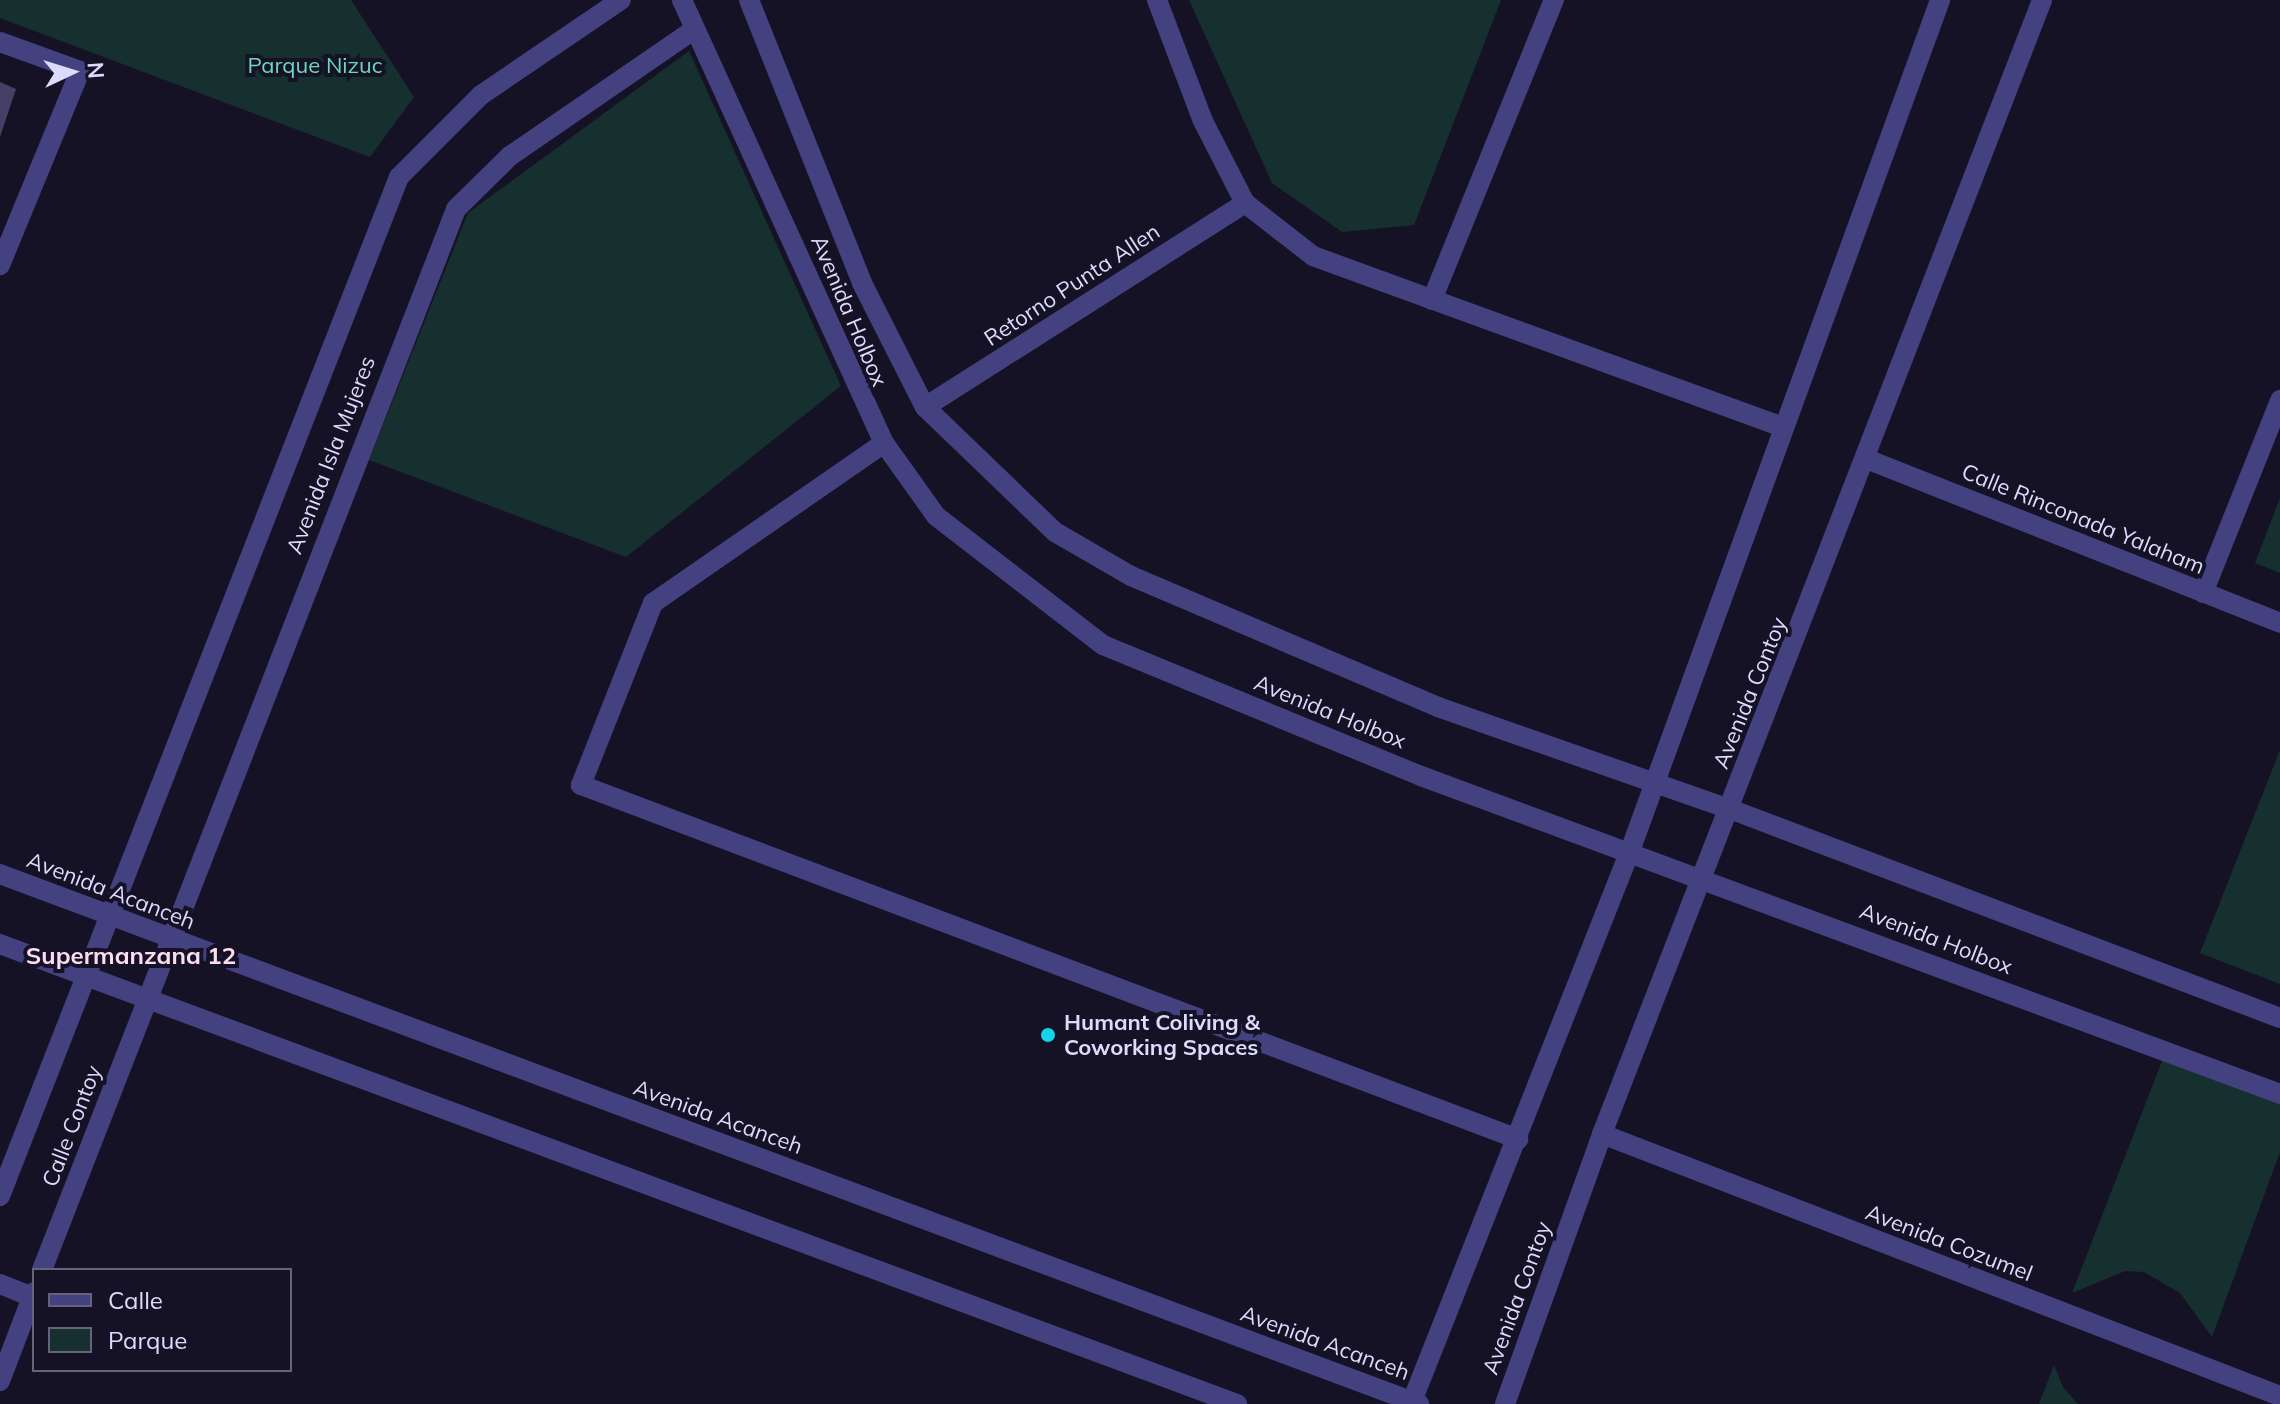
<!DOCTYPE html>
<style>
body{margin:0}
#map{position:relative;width:2280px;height:1404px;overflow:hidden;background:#161226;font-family:Mulish,sans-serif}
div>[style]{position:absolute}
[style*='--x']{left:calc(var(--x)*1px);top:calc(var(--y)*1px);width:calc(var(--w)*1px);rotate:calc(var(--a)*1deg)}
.green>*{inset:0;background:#15302f}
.building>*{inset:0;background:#473f65}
.service>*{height:20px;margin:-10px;padding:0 10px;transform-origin:10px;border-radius:10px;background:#444181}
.minor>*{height:20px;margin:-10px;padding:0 10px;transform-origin:10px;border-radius:10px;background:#444181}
.tertiary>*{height:20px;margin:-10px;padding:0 10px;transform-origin:10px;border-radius:10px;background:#444181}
.dots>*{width:22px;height:22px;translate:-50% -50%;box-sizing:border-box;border:4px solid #161226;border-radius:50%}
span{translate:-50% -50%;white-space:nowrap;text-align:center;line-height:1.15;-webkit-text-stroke:8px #161226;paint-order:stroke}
.park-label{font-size:22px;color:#6bd7be}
.street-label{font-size:22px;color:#dedafc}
.poi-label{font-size:22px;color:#dedafc;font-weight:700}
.left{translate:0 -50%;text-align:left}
.neighbourhood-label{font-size:24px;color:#fcdcf0;font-weight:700}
.legend{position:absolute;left:32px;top:1268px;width:260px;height:104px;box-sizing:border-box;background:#161226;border:2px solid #66627c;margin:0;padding:10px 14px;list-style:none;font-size:24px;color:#dedafc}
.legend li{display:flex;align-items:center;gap:16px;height:40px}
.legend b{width:40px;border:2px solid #66627c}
.north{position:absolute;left:32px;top:32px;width:80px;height:80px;-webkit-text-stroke:6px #161226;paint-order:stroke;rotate:86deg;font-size:22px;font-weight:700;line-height:32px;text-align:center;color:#dedafc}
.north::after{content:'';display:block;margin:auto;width:28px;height:36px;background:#dedafc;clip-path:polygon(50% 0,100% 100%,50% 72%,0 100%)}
</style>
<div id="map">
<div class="green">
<div style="clip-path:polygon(0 0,351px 0,414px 97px,370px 157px,0 18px)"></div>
<div style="clip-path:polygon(1189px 0,1501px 0,1414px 225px,1342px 232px,1272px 183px)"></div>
<div style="clip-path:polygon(689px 51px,841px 386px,626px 557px,369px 460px,468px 213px)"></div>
<div style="clip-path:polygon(2280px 498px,2280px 573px,2255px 563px)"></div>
<div style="clip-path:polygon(2280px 750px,2280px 984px,2200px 953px)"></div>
<div style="clip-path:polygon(2164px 1056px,2280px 1102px,2280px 1152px,2212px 1337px,2180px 1293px,2144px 1272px,2125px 1271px,2072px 1293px)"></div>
<div style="clip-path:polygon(2054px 1365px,2063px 1387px,2078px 1404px,2039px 1404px)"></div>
</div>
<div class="building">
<div style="clip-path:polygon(0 82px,16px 89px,0 137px)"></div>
</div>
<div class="service">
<div style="--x:0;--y:1284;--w:35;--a:22"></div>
</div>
<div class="minor">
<div style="--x:1157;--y:0;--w:129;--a:69.2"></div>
<div style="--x:1203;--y:121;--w:92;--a:62.9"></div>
<div style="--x:1245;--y:203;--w:86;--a:37.9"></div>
<div style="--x:1313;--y:256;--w:497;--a:20"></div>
<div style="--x:0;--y:42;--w:85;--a:19.9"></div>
<div style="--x:80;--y:71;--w:210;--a:112.4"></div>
<div style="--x:1432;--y:300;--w:324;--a:-67.9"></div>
<div style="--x:925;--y:407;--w:379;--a:-32.5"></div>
<div style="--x:884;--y:443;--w:281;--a:145.3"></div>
<div style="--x:653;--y:603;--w:196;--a:111.6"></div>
<div style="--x:581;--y:785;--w:1002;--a:20.7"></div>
<div style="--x:1869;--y:460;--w:442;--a:21.6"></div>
<div style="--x:2203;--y:593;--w:208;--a:-68.2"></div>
<div style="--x:1602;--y:1134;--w:727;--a:21.13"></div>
<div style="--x:0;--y:1196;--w:1094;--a:-68.62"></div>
<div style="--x:399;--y:177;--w:116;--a:-45"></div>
<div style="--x:481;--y:95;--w:169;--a:-34.2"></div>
<div style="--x:42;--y:1270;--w:1139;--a:-68.68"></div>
<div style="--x:456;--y:209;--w:76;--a:-44.5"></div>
<div style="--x:510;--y:156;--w:224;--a:-34.5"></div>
<div style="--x:0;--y:1381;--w:95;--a:-69.1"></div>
</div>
<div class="tertiary">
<div style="--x:682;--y:0;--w:487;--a:65.5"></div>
<div style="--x:884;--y:443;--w:90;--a:54.5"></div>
<div style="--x:936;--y:516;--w:211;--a:37.7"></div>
<div style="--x:1103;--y:645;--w:344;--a:22.4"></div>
<div style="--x:1421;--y:776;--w:916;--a:20.31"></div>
<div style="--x:749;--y:0;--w:305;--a:68.2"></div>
<div style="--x:862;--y:283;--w:139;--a:63.1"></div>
<div style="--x:925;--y:407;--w:180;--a:43.9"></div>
<div style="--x:1055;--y:532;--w:88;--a:30.1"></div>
<div style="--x:1131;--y:576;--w:334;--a:23.1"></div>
<div style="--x:1438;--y:707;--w:309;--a:19.3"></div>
<div style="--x:1730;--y:809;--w:588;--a:20.81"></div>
<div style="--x:0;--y:874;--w:1515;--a:20.48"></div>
<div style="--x:0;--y:944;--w:1320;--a:20.4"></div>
<div style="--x:1411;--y:1404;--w:595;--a:-68.4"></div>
<div style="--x:1630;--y:851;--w:906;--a:-69.98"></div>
<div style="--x:1505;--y:1404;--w:287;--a:-70.2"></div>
<div style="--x:1602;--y:1134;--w:1216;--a:-68.79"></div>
</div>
<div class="dots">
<div style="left:1048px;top:1035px;background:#16d3ec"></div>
</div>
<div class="park-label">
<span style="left:315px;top:66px">Parque Nizuc</span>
</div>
<div class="street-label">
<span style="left:1072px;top:285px;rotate:-33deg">Retorno Punta Allen</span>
<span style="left:849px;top:311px;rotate:67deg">Avenida Holbox</span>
<span style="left:331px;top:455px;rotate:-69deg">Avenida Isla Mujeres</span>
<span style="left:2083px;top:519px;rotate:22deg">Calle Rinconada Yalaham</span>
<span style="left:1750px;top:693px;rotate:-68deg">Avenida Contoy</span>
<span style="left:1330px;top:712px;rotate:22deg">Avenida Holbox</span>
<span style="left:111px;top:891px;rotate:21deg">Avenida Acanceh</span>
<span style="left:1936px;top:939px;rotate:21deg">Avenida Holbox</span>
<span style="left:718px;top:1117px;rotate:20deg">Avenida Acanceh</span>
<span style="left:72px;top:1126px;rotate:-69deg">Calle Contoy</span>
<span style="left:1949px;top:1243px;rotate:21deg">Avenida Cozumel</span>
<span style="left:1517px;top:1298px;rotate:-70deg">Avenida Contoy</span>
<span style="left:1325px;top:1343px;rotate:20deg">Avenida Acanceh</span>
</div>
<div class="poi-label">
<span class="left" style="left:1064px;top:1035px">Humant Coliving &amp;<br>Coworking Spaces</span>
</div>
<div class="neighbourhood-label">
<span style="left:131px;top:956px">Supermanzana 12</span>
</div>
<ul class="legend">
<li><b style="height:10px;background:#444181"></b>Calle</li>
<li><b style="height:22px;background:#15302f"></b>Parque</li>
</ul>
<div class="north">N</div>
</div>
